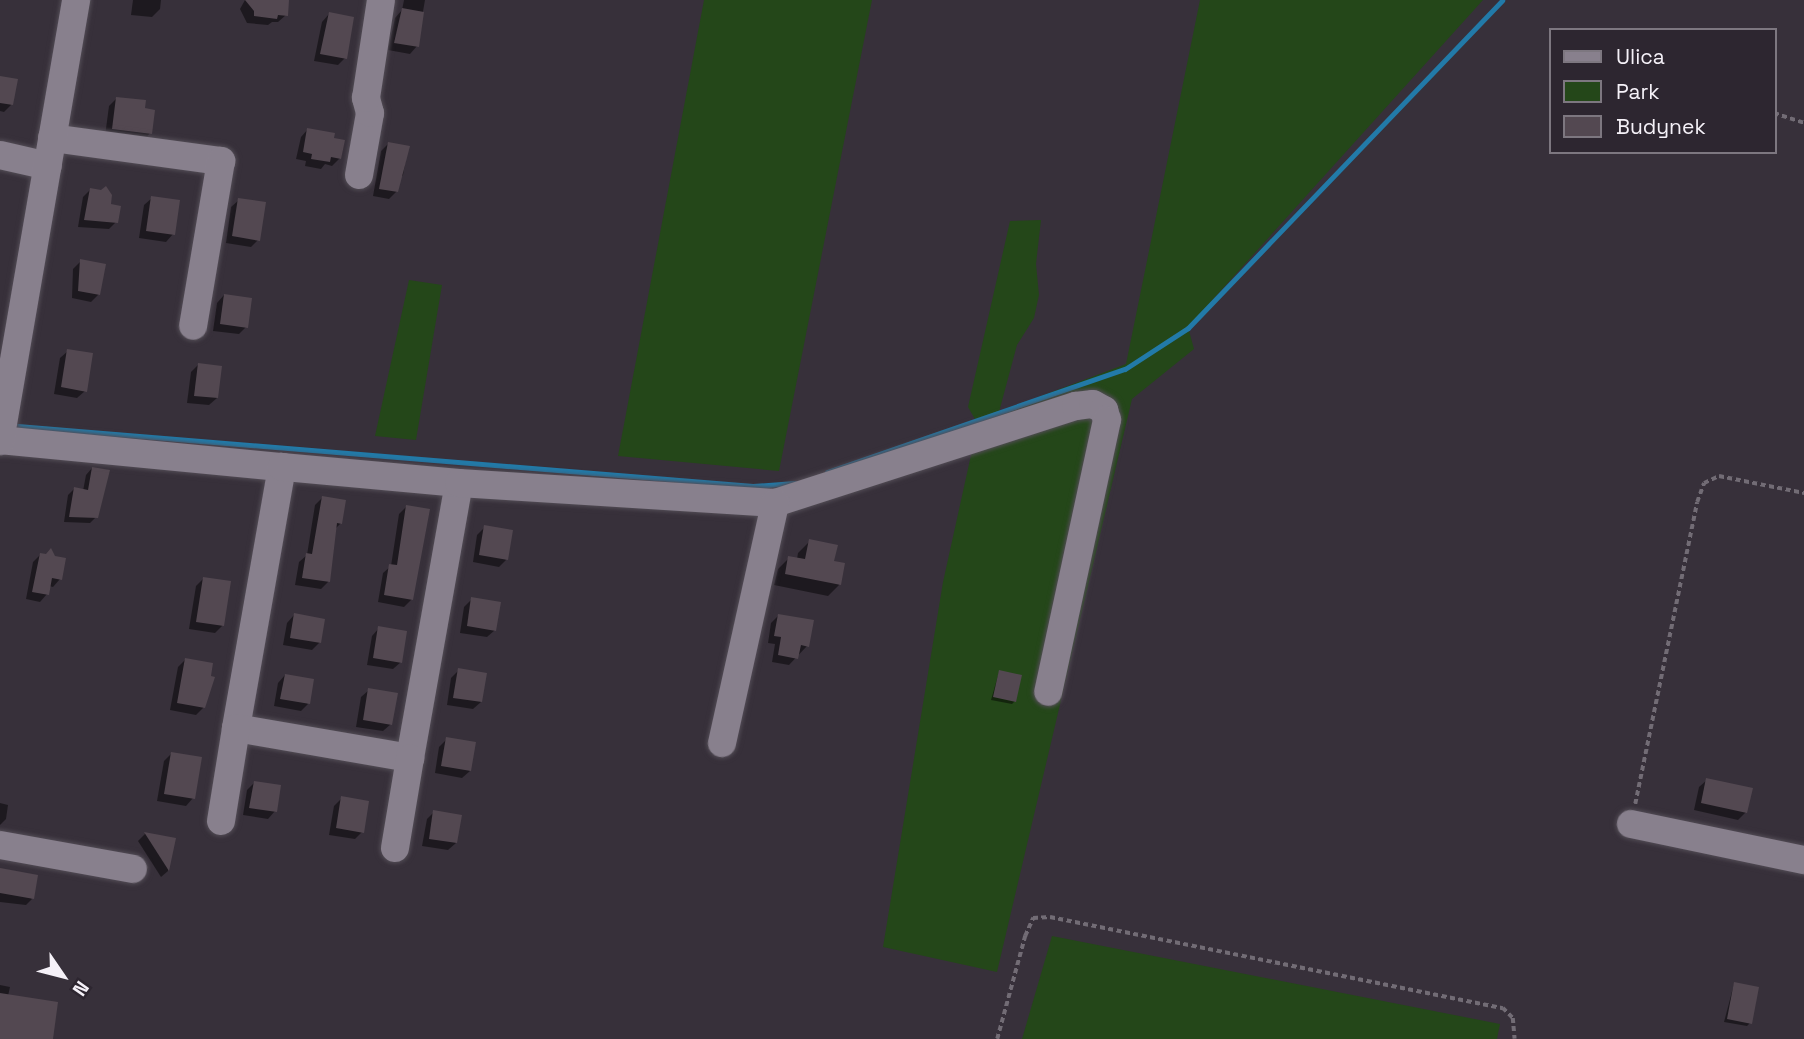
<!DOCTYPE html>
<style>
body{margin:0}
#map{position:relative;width:1804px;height:1039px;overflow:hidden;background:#37303a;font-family:"Space Grotesk",sans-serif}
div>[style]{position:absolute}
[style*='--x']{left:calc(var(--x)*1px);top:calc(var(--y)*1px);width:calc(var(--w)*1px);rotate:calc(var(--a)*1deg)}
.green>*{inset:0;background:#244719}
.shadow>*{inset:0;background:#0007}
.stream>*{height:5px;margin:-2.5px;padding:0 2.5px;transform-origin:2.5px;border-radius:2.5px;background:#227aa8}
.building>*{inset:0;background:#534851}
.path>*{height:3.5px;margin-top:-1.75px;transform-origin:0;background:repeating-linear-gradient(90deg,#726c75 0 5px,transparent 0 8.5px)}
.roads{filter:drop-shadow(0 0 2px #524c55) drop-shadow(0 0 2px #524c55)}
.minor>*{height:28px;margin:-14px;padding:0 14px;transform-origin:14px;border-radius:14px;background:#88808d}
span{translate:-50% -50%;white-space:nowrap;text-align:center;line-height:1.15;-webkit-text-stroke:6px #2d2630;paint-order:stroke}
.legend{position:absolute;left:1549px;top:28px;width:228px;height:126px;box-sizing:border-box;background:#2d2630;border:2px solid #7d7780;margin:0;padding:9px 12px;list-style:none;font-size:21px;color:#f5f1f8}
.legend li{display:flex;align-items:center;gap:14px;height:35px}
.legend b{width:35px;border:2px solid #7d7780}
.north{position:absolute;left:28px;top:941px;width:70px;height:70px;-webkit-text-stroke:5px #2d2630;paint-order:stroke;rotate:125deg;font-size:19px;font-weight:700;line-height:28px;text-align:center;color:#f5f1f8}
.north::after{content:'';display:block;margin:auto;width:24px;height:32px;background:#f5f1f8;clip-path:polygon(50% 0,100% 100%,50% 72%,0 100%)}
</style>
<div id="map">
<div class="green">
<div style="clip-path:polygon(704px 0,872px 0,779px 471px,618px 456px)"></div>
<div style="clip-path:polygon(1200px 0,1483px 0,1188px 327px,1194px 349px,1132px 399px,997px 972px,883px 947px,943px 582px,975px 437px,976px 421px,968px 407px,1010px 221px,1041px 220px,1036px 264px,1039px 295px,1034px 318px,1017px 345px,999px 412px,1126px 364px)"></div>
<div style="clip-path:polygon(409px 280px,442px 285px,416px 440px,375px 436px)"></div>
<div style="clip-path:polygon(1052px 936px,1500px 1024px,1497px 1039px,1022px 1039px)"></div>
</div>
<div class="shadow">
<div style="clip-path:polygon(133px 0,161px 0,160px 9px,152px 17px,131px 15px)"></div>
<div style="clip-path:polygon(245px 0,288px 0,286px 15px,278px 22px,272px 22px,268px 25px,247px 23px,240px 9px)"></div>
<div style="clip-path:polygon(404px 0,425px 0,417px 46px,410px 54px,388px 50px,395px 18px,402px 10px)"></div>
<div style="clip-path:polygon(329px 14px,345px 58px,338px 65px,314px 61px,322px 22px)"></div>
<div style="clip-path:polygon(0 77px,11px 105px,4px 112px,0 111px)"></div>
<div style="clip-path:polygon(117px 98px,143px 110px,150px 133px,143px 141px,105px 136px,109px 106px)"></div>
<div style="clip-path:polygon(308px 129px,332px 139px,340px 158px,332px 166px,325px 164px,321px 169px,305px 166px,306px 161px,296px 159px,301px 137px)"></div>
<div style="clip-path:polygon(388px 144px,408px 147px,403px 175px,399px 180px,397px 191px,389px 199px,373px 196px,381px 151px)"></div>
<div style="clip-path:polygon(90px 190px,109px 206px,116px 222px,109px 229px,78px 227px,83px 197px)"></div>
<div style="clip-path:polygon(152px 198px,173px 234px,166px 242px,139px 238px,144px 205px)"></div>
<div style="clip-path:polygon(239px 200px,258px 240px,251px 247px,226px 243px,231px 207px)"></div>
<div style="clip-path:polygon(81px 261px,99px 294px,91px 302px,72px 298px,73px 269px)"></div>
<div style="clip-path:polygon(224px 295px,246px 327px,239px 334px,213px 331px,217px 303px)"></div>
<div style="clip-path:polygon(68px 351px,85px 391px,77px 398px,54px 394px,60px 358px)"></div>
<div style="clip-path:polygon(198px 365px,217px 398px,209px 405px,187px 403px,191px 372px)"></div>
<div style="clip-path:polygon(92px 468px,108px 471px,96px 517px,90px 523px,64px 522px,68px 495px,74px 489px,83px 491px,86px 475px)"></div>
<div style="clip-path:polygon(322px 498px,341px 523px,335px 529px,328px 582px,321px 589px,295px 585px,299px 562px,307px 555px,315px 505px)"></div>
<div style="clip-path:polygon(406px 507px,412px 599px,404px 607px,378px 602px,383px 573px,391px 566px,399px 514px)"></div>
<div style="clip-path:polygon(485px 527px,506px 560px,499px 567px,473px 562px,477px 535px)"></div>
<div style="clip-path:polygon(810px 541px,832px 562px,839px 585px,828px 596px,774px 585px,778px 569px,789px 558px,797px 559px,798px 553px)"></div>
<div style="clip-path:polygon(40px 555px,60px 579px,53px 587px,49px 586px,47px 594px,40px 602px,26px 599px,33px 562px)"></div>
<div style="clip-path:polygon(204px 578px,222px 626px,215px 633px,189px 629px,196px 586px)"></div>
<div style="clip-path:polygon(472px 599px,495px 630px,487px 637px,460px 633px,464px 607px)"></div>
<div style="clip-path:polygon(294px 615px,320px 642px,312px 650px,283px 645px,287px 623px)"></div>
<div style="clip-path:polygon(779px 615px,807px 646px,789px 665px,772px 662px,775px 644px,768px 643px,771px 623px)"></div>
<div style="clip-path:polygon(379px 628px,401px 662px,393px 669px,367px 665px,372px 636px)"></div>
<div style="clip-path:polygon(185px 660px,209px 677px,203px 708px,196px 715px,170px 710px,178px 667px)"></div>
<div style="clip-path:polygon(459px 670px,481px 702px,473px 709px,447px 705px,451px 678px)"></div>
<div style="clip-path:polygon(999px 672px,1015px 701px,1012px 704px,991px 700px)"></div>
<div style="clip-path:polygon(285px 675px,308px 704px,301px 711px,274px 706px,278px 683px)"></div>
<div style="clip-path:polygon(369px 690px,391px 724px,383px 731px,356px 727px,361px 697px)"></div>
<div style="clip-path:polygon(447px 739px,470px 771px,462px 778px,435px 773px,439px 747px)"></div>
<div style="clip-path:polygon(171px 754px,193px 798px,186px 806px,157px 801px,164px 761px)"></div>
<div style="clip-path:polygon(1707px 780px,1746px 812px,1738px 820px,1694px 810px,1699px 787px)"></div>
<div style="clip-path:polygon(254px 783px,275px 811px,268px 819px,243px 815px,247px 790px)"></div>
<div style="clip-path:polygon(342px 798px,362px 832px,355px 839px,329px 835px,334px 806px)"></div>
<div style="clip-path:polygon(0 803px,8px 805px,6px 819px,0 825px)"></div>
<div style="clip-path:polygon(434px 812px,456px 843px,448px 850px,422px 846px,427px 819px)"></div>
<div style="clip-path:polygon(145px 834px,174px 839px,168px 871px,161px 877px,138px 841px)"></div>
<div style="clip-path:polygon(0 869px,32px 899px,26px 905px,0 902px)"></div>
<div style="clip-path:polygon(1734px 984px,1750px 1023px,1747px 1026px,1724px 1022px)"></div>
<div style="clip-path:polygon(0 985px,10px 987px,8px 996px,51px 1039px,0 1039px)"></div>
</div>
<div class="stream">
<div style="--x:17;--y:426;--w:738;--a:4.66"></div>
<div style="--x:753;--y:486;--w:42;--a:-4.1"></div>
<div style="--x:827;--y:472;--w:315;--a:-19.1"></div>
<div style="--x:1125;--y:369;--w:75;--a:-33.1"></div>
<div style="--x:1188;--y:328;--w:454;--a:-46.2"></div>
</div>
<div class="building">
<div style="clip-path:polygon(245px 0,289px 0,288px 16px,278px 15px,277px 19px,254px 16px,254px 11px)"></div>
<div style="clip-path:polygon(402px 8px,424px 12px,419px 47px,394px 43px)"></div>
<div style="clip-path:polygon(329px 12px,354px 17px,347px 59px,320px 54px)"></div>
<div style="clip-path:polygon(0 76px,18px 79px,13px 105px,0 103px)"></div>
<div style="clip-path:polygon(116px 97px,146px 100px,145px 108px,155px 110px,152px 134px,112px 129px)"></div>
<div style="clip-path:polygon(307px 128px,335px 133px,334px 138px,345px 140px,341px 159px,331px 157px,330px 162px,311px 159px,312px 154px,303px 152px)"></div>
<div style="clip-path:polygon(388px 142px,410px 146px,398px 192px,379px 189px)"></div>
<div style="clip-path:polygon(106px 186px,112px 195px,111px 204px,121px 206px,118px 223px,84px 220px,90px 188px,101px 190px)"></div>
<div style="clip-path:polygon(151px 196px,180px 200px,175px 235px,146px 231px)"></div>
<div style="clip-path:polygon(238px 198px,266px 202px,260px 241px,232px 236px)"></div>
<div style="clip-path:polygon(80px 259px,106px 264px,100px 295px,78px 291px)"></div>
<div style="clip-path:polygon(224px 294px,252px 298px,248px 328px,220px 324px)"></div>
<div style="clip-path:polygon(67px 349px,93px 353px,87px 392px,61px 387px)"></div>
<div style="clip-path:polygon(198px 363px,222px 366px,218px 398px,194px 396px)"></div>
<div style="clip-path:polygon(92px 467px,110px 470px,98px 518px,69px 517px,74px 487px,88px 490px)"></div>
<div style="clip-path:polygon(322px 496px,346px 500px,342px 524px,337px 523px,330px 582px,302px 578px,306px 553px,312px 554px)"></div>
<div style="clip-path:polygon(406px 505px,430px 509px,413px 600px,384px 595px,389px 564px,397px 565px)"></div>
<div style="clip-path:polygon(484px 525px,513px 530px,508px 560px,479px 555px)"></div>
<div style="clip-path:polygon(809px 539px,838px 545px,834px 561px,845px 563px,841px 585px,785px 574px,788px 556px,805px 559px)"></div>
<div style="clip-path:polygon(51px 548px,55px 556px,66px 558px,62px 580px,52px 578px,49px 595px,32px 592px,40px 553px,46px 554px)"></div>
<div style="clip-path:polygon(203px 577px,231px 581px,224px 626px,196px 622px)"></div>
<div style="clip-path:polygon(471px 597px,501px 602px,496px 631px,467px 626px)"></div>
<div style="clip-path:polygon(294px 613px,325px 619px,321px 643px,290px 638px)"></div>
<div style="clip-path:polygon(778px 614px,814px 620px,809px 647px,801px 645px,798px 659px,778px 655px,781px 637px,774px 636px)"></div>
<div style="clip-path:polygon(378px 626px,407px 631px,402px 663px,373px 658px)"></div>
<div style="clip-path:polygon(185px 658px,213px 663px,211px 676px,215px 677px,205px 708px,177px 703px)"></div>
<div style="clip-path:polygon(458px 668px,487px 673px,482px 702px,453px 698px)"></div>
<div style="clip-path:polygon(999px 670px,1022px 675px,1016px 702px,993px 697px)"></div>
<div style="clip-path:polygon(285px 674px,314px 679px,310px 704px,280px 699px)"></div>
<div style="clip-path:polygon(368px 688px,398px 693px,392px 725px,363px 720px)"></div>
<div style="clip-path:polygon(446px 737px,476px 742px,471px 771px,441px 766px)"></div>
<div style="clip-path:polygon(171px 752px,202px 757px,195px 799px,164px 794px)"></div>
<div style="clip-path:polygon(1706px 778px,1753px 788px,1747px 813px,1701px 803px)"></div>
<div style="clip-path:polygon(254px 781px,281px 785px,277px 812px,249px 808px)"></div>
<div style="clip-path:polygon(341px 796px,369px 801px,364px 833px,336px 828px)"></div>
<div style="clip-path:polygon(433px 810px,462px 815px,457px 843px,429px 839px)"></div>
<div style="clip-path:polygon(144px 832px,176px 838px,169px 871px)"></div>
<div style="clip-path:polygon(0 868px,38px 875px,34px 899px,0 893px)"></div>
<div style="clip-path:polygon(1734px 982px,1759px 987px,1752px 1024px,1727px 1019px)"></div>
<div style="clip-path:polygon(0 993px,58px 1002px,53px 1039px,0 1039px)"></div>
</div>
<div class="path">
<div style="--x:1774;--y:113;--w:32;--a:18"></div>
<div style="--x:1635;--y:804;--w:308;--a:-78.4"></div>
<div style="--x:1697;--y:502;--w:20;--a:-70"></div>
<div style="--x:1704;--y:483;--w:17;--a:-25"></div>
<div style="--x:1719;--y:476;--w:87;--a:11.3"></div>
<div style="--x:997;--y:1039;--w:107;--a:-74.8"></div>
<div style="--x:1025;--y:936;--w:20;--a:-66"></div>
<div style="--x:1033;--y:918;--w:17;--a:-3"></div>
<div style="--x:1050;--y:917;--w:462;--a:11.4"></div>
<div style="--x:1503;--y:1008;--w:14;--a:45"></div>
<div style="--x:1513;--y:1018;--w:21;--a:85"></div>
</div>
<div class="roads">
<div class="minor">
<div style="--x:52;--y:138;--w:171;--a:7.8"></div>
<div style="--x:221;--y:161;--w:167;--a:99.6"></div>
<div style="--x:0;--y:155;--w:49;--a:12.9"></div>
<div style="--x:359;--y:175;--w:63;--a:-79.9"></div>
<div style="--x:370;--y:113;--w:16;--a:-105"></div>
<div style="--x:366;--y:98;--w:99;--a:-81.3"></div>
<div style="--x:0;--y:440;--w:283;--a:5.5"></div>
<div style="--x:282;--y:467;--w:265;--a:100"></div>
<div style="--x:236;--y:728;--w:177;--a:9.8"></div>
<div style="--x:410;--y:758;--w:279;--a:-79.9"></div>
<div style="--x:459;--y:483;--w:178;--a:-174.8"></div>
<div style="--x:0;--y:441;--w:448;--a:-80.2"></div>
<div style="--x:459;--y:483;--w:317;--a:3.6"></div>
<div style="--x:775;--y:503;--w:316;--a:-17.9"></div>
<div style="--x:1076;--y:406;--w:17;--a:-7"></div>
<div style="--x:1093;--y:404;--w:13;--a:29"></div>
<div style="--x:1104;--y:410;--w:10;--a:73"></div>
<div style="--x:1107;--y:420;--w:278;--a:102.2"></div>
<div style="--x:722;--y:743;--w:246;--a:-77.5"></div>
<div style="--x:221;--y:821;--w:94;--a:-80.8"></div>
<div style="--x:1631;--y:824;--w:177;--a:11.8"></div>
<div style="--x:0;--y:845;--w:135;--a:10.2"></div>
<div style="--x:395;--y:848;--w:91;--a:-80.5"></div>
</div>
</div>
<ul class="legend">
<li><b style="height:9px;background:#88808d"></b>Ulica</li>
<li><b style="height:19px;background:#244719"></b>Park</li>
<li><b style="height:19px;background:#534851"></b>Budynek</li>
</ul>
<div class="north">N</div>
</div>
